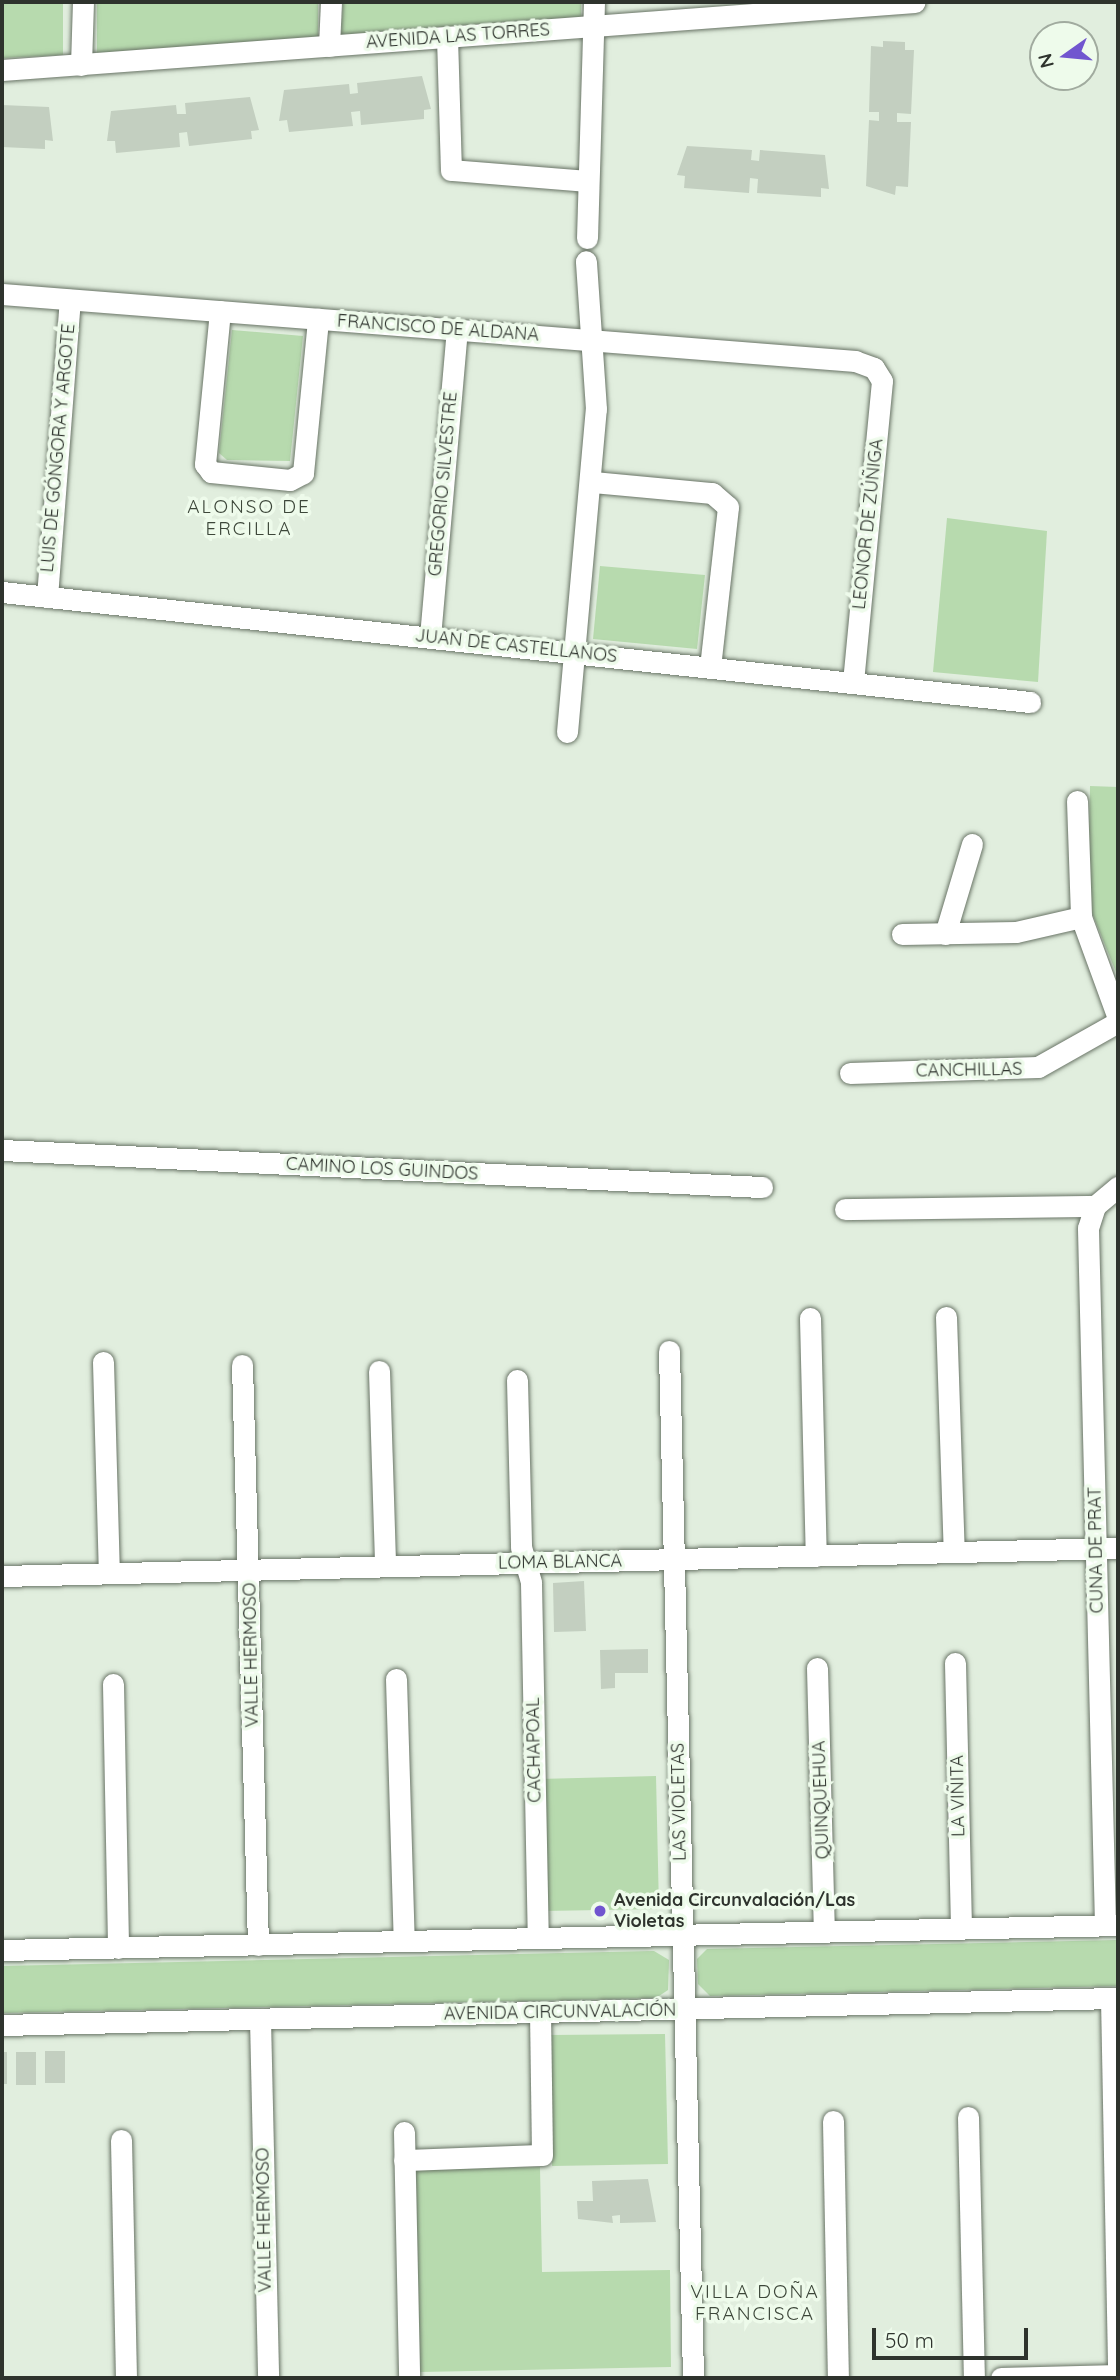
<!DOCTYPE html>
<meta charset="utf-8">
<style>
body{margin:0}
#map{position:relative;width:1120px;height:2380px;overflow:hidden;background:#e1eede;font-family:Quicksand,sans-serif}
div>[style]{position:absolute}
[style*='--x']{left:calc(var(--x)*1px);top:calc(var(--y)*1px);width:calc(var(--w)*1px);rotate:calc(var(--a)*1deg)}
.green>*{inset:0;background:#b7daae}
.building>*{inset:0;background:#c3cfc0}
.roads{filter:drop-shadow(0 0 2px #697466) drop-shadow(0 0 2px #697466)}
.street>*{height:21px;margin:-10.5px;padding:0 10.5px;transform-origin:10.5px;border-radius:10.5px;background:#fff}
.dots>*{width:19px;height:19px;translate:-50% -50%;box-sizing:border-box;border:4px solid #eefbeb;border-radius:50%}
span{translate:-50% -50%;white-space:nowrap;text-align:center;line-height:1.15;-webkit-text-stroke:7px #eefbeb;paint-order:stroke}
.street-label{font-size:18px;color:#2e332d}
.poi-label{font-size:18px;color:#2e332d;font-weight:700}
.left{translate:0 -50%;text-align:left}
.neighbourhood-label{font-size:19px;color:#3d473a;letter-spacing:2px}
.frame{position:absolute;inset:0;border:4px solid #2e332d;pointer-events:none}
.north{position:absolute;left:1029px;top:21px;width:70px;height:70px;box-sizing:border-box;background:#eefbeb;border:2px solid #a1ab9f;border-radius:50%;rotate:255deg;font-size:19px;font-weight:700;line-height:28px;text-align:center;color:#2e332d}
.north::after{content:'';display:block;margin:auto;width:24px;height:32px;background:#7156cf;clip-path:polygon(50% 0,100% 100%,50% 72%,0 100%)}
.scale{position:absolute;left:872px;top:2328px;width:156px;height:32px;box-sizing:border-box;border:4px solid #2e332d;border-top:0;padding-left:9px;font-size:21px;line-height:24px;white-space:nowrap;color:#2e332d;-webkit-text-stroke:5px #eefbeb;paint-order:stroke}
</style>
<div id="map">
<div class="green">
<div style="clip-path:polygon(2px 2px,63px 2px,63px 55px,2px 58px)"></div>
<div style="clip-path:polygon(97px 2px,318px 2px,318px 38px,97px 56px)"></div>
<div style="clip-path:polygon(343px 2px,581px 2px,581px 17px,341px 36px)"></div>
<div style="clip-path:polygon(232px 330px,303px 336px,290px 461px,227px 460px,219px 453px)"></div>
<div style="clip-path:polygon(947px 518px,1047px 531px,1038px 682px,933px 672px)"></div>
<div style="clip-path:polygon(600px 566px,705px 575px,697px 649px,593px 639px)"></div>
<div style="clip-path:polygon(1090px 786px,1118px 787px,1118px 977px,1088px 903px)"></div>
<div style="clip-path:polygon(656px 1776px,659px 1909px,543px 1911px,539px 1779px)"></div>
<div style="clip-path:polygon(1118px 1940px,1118px 1986px,710px 1996px,698px 1984px,697px 1959px,707px 1949px)"></div>
<div style="clip-path:polygon(654px 1951px,669px 1960px,668px 1990px,656px 1998px,2px 2013px,2px 1966px)"></div>
<div style="clip-path:polygon(665px 2034px,668px 2164px,552px 2166px,550px 2035px)"></div>
<div style="clip-path:polygon(540px 2167px,542px 2272px,670px 2270px,671px 2367px,420px 2372px,416px 2170px)"></div>
</div>
<div class="building">
<div style="clip-path:polygon(883px 41px,905px 42px,905px 50px,914px 50px,911px 114px,897px 113px,897px 122px,911px 122px,908px 187px,896px 186px,895px 195px,866px 186px,869px 120px,879px 121px,879px 112px,869px 112px,871px 46px,883px 47px)"></div>
<div style="clip-path:polygon(422px 76px,431px 109px,424px 110px,424px 119px,361px 125px,360px 111px,351px 112px,353px 126px,289px 132px,287px 120px,279px 121px,284px 90px,349px 84px,350px 94px,358px 93px,357px 83px)"></div>
<div style="clip-path:polygon(250px 97px,259px 130px,251px 131px,252px 139px,189px 146px,187px 132px,179px 133px,180px 147px,116px 153px,115px 141px,107px 141px,111px 111px,176px 105px,177px 114px,186px 114px,185px 103px)"></div>
<div style="clip-path:polygon(2px 105px,49px 107px,53px 141px,45px 140px,45px 149px,2px 147px)"></div>
<div style="clip-path:polygon(687px 146px,752px 150px,751px 160px,759px 161px,760px 150px,825px 155px,829px 189px,821px 188px,821px 197px,757px 193px,758px 179px,750px 178px,749px 193px,684px 188px,685px 176px,677px 175px)"></div>
<div style="clip-path:polygon(584px 1581px,586px 1631px,554px 1632px,553px 1583px)"></div>
<div style="clip-path:polygon(648px 1649px,648px 1673px,615px 1673px,615px 1688px,601px 1689px,600px 1650px)"></div>
<div style="clip-path:polygon(45px 2051px,65px 2051px,65px 2083px,45px 2083px)"></div>
<div style="clip-path:polygon(2px 2052px,7px 2052px,7px 2084px,2px 2084px)"></div>
<div style="clip-path:polygon(16px 2052px,36px 2052px,36px 2085px,16px 2085px)"></div>
<div style="clip-path:polygon(648px 2179px,656px 2222px,620px 2223px,620px 2215px,612px 2216px,613px 2223px,578px 2219px,577px 2201px,593px 2201px,592px 2181px)"></div>
</div>
<div class="roads">
<div class="street">
<div style="--x:447;--y:37;--w:133;--a:88.3"></div>
<div style="--x:451;--y:170;--w:136;--a:4.6"></div>
<div style="--x:329;--y:46;--w:44;--a:-87.4"></div>
<div style="--x:81;--y:65;--w:63;--a:-88.2"></div>
<div style="--x:2;--y:70;--w:915;--a:-4.26"></div>
<div style="--x:587;--y:238;--w:236;--a:-88.3"></div>
<div style="--x:2;--y:294;--w:856;--a:4.49"></div>
<div style="--x:855;--y:361;--w:20;--a:20"></div>
<div style="--x:874;--y:368;--w:15;--a:58"></div>
<div style="--x:882;--y:381;--w:302;--a:95.5"></div>
<div style="--x:220;--y:311;--w:154;--a:95.6"></div>
<div style="--x:205;--y:464;--w:10;--a:53"></div>
<div style="--x:211;--y:472;--w:79;--a:5.8"></div>
<div style="--x:290;--y:480;--w:15;--a:-28"></div>
<div style="--x:303;--y:473;--w:155;--a:-84.4"></div>
<div style="--x:593;--y:482;--w:120;--a:5.3"></div>
<div style="--x:712;--y:493;--w:21;--a:41"></div>
<div style="--x:728;--y:507;--w:161;--a:96.4"></div>
<div style="--x:2;--y:592;--w:1034;--a:6.11"></div>
<div style="--x:47;--y:597;--w:298;--a:-85.6"></div>
<div style="--x:430;--y:637;--w:308;--a:-85"></div>
<div style="--x:567;--y:732;--w:324;--a:-84.9"></div>
<div style="--x:596;--y:409;--w:148;--a:-93.9"></div>
<div style="--x:1077;--y:801;--w:116;--a:88"></div>
<div style="--x:1081;--y:917;--w:108;--a:69.9"></div>
<div style="--x:902;--y:934;--w:114;--a:-1"></div>
<div style="--x:1016;--y:932;--w:67;--a:-13"></div>
<div style="--x:945;--y:934;--w:94;--a:-73.3"></div>
<div style="--x:850;--y:1073;--w:188;--a:-1.8"></div>
<div style="--x:1038;--y:1067;--w:92;--a:-29.4"></div>
<div style="--x:2;--y:1150;--w:761;--a:2.79"></div>
<div style="--x:845;--y:1209;--w:250;--a:-0.7"></div>
<div style="--x:946;--y:1317;--w:235;--a:88.1"></div>
<div style="--x:810;--y:1318;--w:238;--a:88.6"></div>
<div style="--x:669;--y:1351;--w:1027;--a:88.66"></div>
<div style="--x:103;--y:1362;--w:211;--a:88.4"></div>
<div style="--x:242;--y:1365;--w:580;--a:88.42"></div>
<div style="--x:379;--y:1371;--w:195;--a:88.2"></div>
<div style="--x:517;--y:1380;--w:167;--a:88.6"></div>
<div style="--x:521;--y:1547;--w:37;--a:74"></div>
<div style="--x:531;--y:1583;--w:355;--a:88.9"></div>
<div style="--x:2;--y:1576;--w:1116;--a:-1.44"></div>
<div style="--x:955;--y:1663;--w:266;--a:88.7"></div>
<div style="--x:817;--y:1668;--w:264;--a:88.5"></div>
<div style="--x:396;--y:1679;--w:262;--a:88.3"></div>
<div style="--x:113;--y:1684;--w:264;--a:88.9"></div>
<div style="--x:1105;--y:1925;--w:697;--a:-91.4"></div>
<div style="--x:1088;--y:1228;--w:23;--a:-72"></div>
<div style="--x:1095;--y:1206;--w:30;--a:-40"></div>
<div style="--x:2;--y:1950;--w:1116;--a:-1.28"></div>
<div style="--x:1111;--y:1998;--w:380;--a:88.9"></div>
<div style="--x:260;--y:2019;--w:359;--a:88.7"></div>
<div style="--x:2;--y:2025;--w:1116;--a:-1.39"></div>
<div style="--x:968;--y:2117;--w:261;--a:88.7"></div>
<div style="--x:833;--y:2121;--w:257;--a:88.9"></div>
<div style="--x:404;--y:2132;--w:246;--a:88.8"></div>
<div style="--x:121;--y:2140;--w:238;--a:88.8"></div>
<div style="--x:404;--y:2160;--w:138;--a:-2.1"></div>
<div style="--x:542;--y:2155;--w:143;--a:-90.8"></div>
<div style="--x:1001;--y:2378;--w:117;--a:-1.5"></div>
</div>
</div>
<div class="dots">
<div style="left:600px;top:1911px;background:#7156cf"></div>
</div>
<div class="street-label">
<span style="left:458px;top:36px;rotate:-4deg">AVENIDA LAS TORRES</span>
<span style="left:438px;top:328px;rotate:4deg">FRANCISCO DE ALDANA</span>
<span style="left:58px;top:448px;rotate:-85deg">LUIS DE GÓNGORA Y ARGOTE</span>
<span style="left:443px;top:484px;rotate:-85deg">GREGORIO SILVESTRE</span>
<span style="left:868px;top:524px;rotate:-84deg">LEONOR DE ZÚÑIGA</span>
<span style="left:516px;top:646px;rotate:6deg">JUAN DE CASTELLANOS</span>
<span style="left:969px;top:1070px;rotate:-1deg">CANCHILLAS</span>
<span style="left:382px;top:1169px;rotate:3deg">CAMINO LOS GUINDOS</span>
<span style="left:1096px;top:1550px;rotate:-91deg">CUNA DE PRAT</span>
<span style="left:560px;top:1562px;rotate:-1deg">LOMA BLANCA</span>
<span style="left:251px;top:1655px;rotate:-91deg">VALLE HERMOSO</span>
<span style="left:534px;top:1750px;rotate:-91deg">CACHAPOAL</span>
<span style="left:958px;top:1796px;rotate:-91deg">LA VIÑITA</span>
<span style="left:821px;top:1800px;rotate:-92deg">QUINQUEHUA</span>
<span style="left:679px;top:1802px;rotate:-91deg">LAS VIOLETAS</span>
<span style="left:560px;top:2012px;rotate:-1deg">AVENIDA CIRCUNVALACIÓN</span>
<span style="left:264px;top:2220px;rotate:-91deg">VALLE HERMOSO</span>
</div>
<div class="poi-label">
<span class="left" style="left:614px;top:1911px">Avenida Circunvalación/Las<br>Violetas</span>
</div>
<div class="neighbourhood-label">
<span style="left:249px;top:518px">ALONSO DE<br>ERCILLA</span>
<span style="left:755px;top:2303px">VILLA DOÑA<br>FRANCISCA</span>
</div>
<div class="frame"></div>
<div class="north">N</div>
<div class="scale">50 m</div>
</div>
